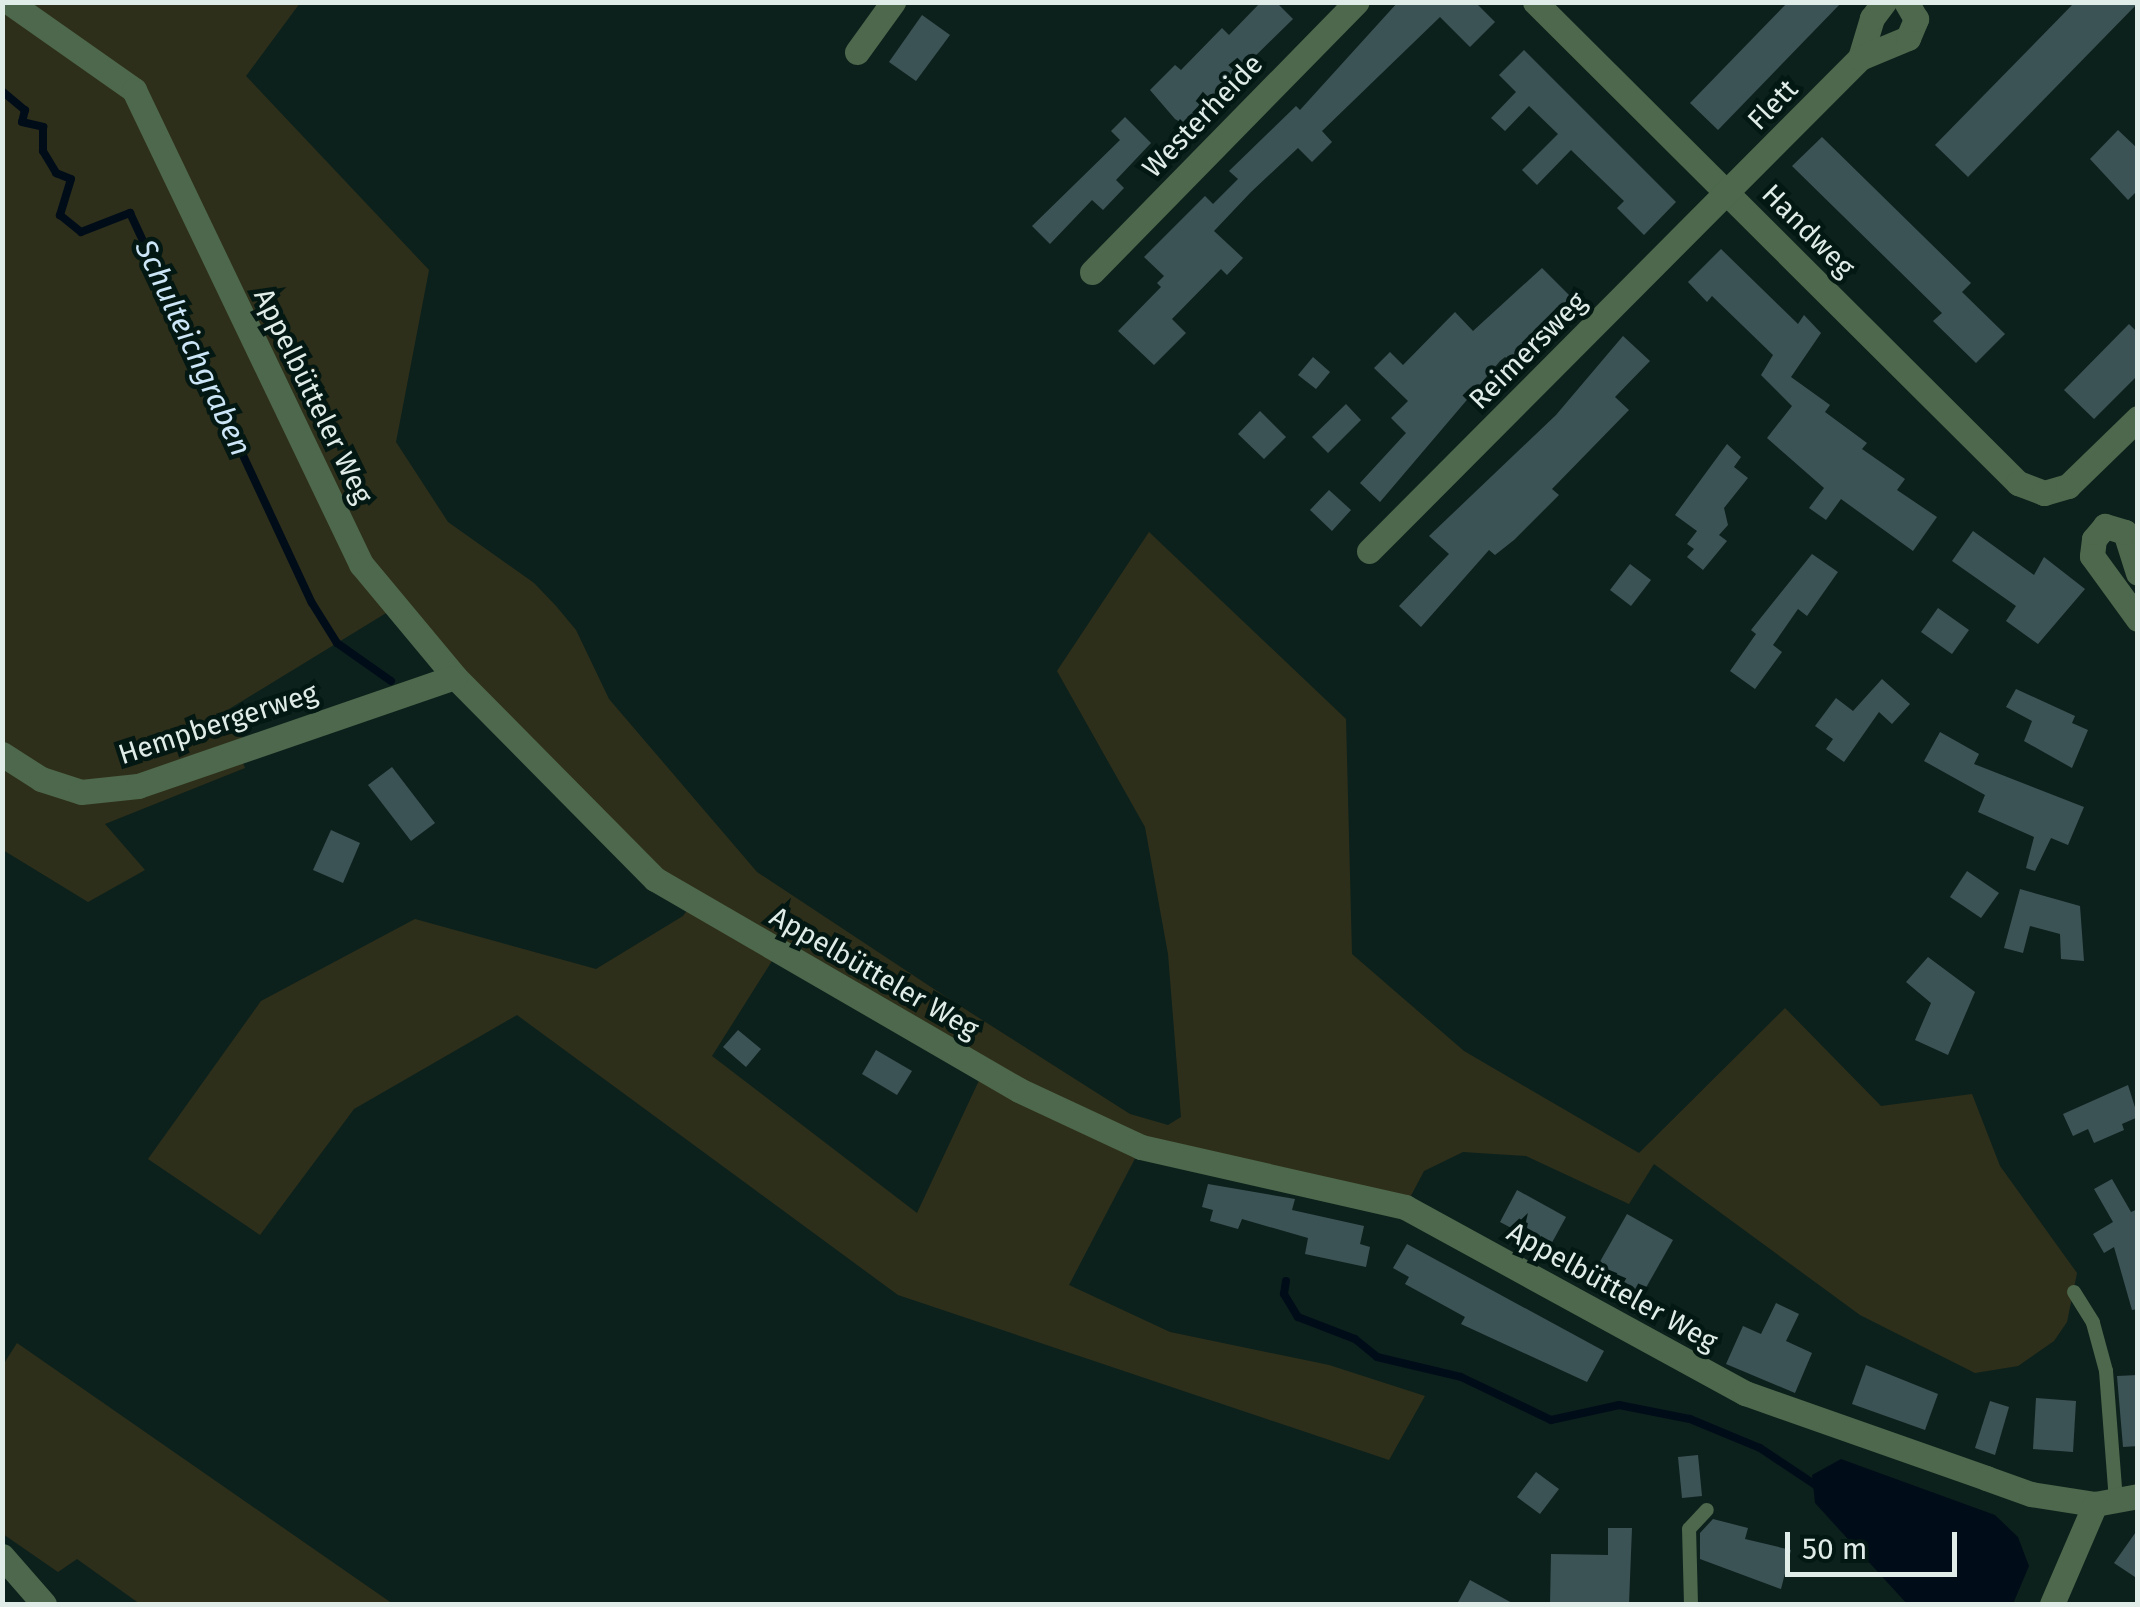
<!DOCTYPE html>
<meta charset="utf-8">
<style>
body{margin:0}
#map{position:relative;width:2140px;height:1607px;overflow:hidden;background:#0d211c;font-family:"Fira Sans",sans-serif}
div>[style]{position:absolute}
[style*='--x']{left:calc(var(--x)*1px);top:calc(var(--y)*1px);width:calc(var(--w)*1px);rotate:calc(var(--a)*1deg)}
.green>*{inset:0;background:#2e2f1a}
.water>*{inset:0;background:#000d19}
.stream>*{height:8px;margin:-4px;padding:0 4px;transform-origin:4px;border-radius:4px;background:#000d19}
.building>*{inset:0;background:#3c5356}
.lane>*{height:14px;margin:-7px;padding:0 7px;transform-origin:7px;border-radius:7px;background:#4d684c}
.street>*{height:25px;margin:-12.5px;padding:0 12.5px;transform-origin:12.5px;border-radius:12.5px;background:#4d684c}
span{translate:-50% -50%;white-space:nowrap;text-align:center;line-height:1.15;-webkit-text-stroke:9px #041813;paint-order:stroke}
.street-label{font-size:28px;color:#e0ece8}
.water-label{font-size:30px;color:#cce6f7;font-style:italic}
.frame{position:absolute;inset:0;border:5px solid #e0ece8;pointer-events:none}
.scale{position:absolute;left:1785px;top:1532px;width:172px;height:45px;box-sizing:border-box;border:5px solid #e0ece8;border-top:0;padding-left:12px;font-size:30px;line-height:35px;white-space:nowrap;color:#e0ece8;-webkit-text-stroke:8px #041813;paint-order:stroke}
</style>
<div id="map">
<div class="green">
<div style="clip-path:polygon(evenodd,2px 3px,300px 3px,246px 76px,429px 270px,396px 442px,448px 522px,534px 583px,556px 606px,576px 630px,609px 699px,757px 872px,946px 997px,1130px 1114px,1168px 1125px,1181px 1117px,1168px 954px,1145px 827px,1057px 671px,1149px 532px,1346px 719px,1352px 954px,1464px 1051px,1639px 1153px,1785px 1008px,1881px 1106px,1972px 1094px,2000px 1166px,2077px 1273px,2067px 1322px,2054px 1341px,2018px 1366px,1975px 1373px,1860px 1315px,1654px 1164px,1629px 1204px,1526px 1156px,1463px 1152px,1424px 1171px,1405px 1207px,1141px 1147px,1069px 1285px,1170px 1332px,1329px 1365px,1425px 1396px,1389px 1460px,898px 1295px,517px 1015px,354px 1109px,260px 1235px,148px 1159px,261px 1001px,415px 919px,596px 969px,683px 916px,693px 902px,396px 607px,229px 709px,247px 749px,239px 753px,245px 768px,105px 824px,145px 870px,88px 902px,3px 850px,2px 3px,777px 953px,983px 1072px,917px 1213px,712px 1056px,777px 953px)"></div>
<div style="clip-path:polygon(17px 1343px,393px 1604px,140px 1604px,77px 1559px,58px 1572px,3px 1534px,3px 1365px)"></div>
</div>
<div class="water">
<div style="clip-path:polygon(1841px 1459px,1995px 1515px,2018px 1537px,2029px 1566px,2013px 1604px,1907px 1604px,1815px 1503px,1812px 1475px)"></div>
</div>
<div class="stream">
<div style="--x:2;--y:91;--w:30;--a:40"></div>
<div style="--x:25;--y:110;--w:12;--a:104"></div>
<div style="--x:22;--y:122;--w:22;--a:13"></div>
<div style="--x:43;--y:127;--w:24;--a:90"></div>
<div style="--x:43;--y:151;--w:26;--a:59"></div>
<div style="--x:56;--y:173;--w:16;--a:22"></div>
<div style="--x:71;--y:179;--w:38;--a:107"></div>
<div style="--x:60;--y:215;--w:27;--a:39"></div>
<div style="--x:81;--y:232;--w:53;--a:-21.2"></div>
<div style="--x:130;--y:213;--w:430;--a:65"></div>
<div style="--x:312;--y:603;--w:47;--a:58"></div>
<div style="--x:337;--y:643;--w:66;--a:35.1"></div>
<div style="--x:1286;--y:1281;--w:13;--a:99"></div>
<div style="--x:1284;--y:1294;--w:27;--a:59"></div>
<div style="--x:1298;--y:1317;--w:61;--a:21.1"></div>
<div style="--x:1355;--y:1339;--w:28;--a:39"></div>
<div style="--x:1377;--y:1357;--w:86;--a:13.4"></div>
<div style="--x:1461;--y:1377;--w:100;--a:25.5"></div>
<div style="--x:1551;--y:1420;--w:70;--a:-12.4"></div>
<div style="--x:1619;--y:1405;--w:72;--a:11.2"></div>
<div style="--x:1690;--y:1419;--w:76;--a:22.5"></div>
<div style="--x:1760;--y:1448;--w:72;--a:33.7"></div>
</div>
<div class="building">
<div style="clip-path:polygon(1261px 2px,1276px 2px,1293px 19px,1185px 125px,1175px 119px,1150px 90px,1175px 65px,1181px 70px,1222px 28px,1229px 35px)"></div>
<div style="clip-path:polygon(1398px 2px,1475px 2px,1495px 22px,1470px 47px,1440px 17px,1322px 131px,1332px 142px,1312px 162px,1298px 148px,1251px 192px,1214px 231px,1243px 258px,1227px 275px,1221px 269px,1172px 319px,1186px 333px,1154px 365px,1118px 331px,1161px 287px,1157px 283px,1164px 276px,1144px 257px,1205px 196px,1213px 204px,1238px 179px,1229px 171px,1296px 106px,1300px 110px)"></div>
<div style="clip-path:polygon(1788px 2px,1842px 2px,1718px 130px,1690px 103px)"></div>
<div style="clip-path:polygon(2075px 2px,2138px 3px,1968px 177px,1935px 145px)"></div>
<div style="clip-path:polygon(922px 15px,950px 35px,916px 81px,889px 62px)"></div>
<div style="clip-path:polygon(1524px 50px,1676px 202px,1644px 235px,1617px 208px,1624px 201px,1571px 150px,1537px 185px,1522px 170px,1558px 134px,1529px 106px,1505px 131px,1491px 118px,1516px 92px,1499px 75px)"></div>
<div style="clip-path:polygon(1125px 117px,1151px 143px,1116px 180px,1124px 188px,1103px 210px,1092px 200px,1050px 244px,1032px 226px,1120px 140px,1111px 131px)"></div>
<div style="clip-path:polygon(2118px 130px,2138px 149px,2138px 190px,2128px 200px,2090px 159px)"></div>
<div style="clip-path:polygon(1822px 137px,1971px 283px,1962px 292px,2005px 334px,1976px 363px,1933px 321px,1942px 313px,1792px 166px)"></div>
<div style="clip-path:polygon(1721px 249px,1798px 324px,1804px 315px,1821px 333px,1791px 377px,1830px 405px,1825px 412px,1867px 443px,1862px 449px,1905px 479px,1897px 490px,1937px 517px,1913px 551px,1841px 499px,1826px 520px,1809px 508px,1824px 488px,1767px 438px,1792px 406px,1761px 375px,1773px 355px,1712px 296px,1707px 302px,1688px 282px)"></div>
<div style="clip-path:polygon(1542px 268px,1574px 300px,1516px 366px,1505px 357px,1500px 361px,1380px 502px,1360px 483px,1406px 433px,1391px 418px,1408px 401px,1374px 368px,1390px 352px,1403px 365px,1455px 312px,1473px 331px)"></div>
<div style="clip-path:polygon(2129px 324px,2138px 333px,2138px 375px,2094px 419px,2064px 390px)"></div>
<div style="clip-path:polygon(1623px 336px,1650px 361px,1615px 397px,1629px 410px,1552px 489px,1559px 495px,1514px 540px,1495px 555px,1489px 550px,1421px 627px,1399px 606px,1449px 554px,1429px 536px,1556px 415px)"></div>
<div style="clip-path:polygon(1313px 357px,1330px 372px,1316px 389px,1298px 375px)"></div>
<div style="clip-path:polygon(1346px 404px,1361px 420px,1328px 453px,1312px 437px)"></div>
<div style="clip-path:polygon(1260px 411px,1286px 437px,1264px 459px,1238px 434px)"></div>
<div style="clip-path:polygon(1727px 444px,1741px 457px,1734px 467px,1748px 478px,1724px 508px,1728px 525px,1719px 535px,1727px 541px,1703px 570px,1687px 557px,1694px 549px,1687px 544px,1697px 531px,1675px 515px)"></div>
<div style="clip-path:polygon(1329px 490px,1351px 510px,1332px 531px,1310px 510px)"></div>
<div style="clip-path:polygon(1973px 531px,2034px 575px,2044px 557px,2085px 589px,2038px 644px,2006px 621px,2016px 606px,1952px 561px)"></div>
<div style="clip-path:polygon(1812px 554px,1838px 572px,1807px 616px,1798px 609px,1773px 645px,1782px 652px,1755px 689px,1730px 671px,1756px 634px,1751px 630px)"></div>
<div style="clip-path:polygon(1630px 564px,1651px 580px,1631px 606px,1610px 590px)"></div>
<div style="clip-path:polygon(1938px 608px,1969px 630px,1952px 654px,1921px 632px)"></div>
<div style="clip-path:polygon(1882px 679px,1910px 704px,1892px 724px,1879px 712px,1844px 762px,1826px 749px,1833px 739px,1815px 726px,1836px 698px,1853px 711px)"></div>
<div style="clip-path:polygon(2016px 689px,2075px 716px,2072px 723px,2088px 730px,2072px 768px,2024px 741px,2032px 721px,2006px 707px)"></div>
<div style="clip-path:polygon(1940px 732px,1979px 754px,1974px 764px,2084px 807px,2068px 845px,2051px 838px,2035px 871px,2026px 868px,2034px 837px,1978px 812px,1985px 795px,1924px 761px)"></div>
<div style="clip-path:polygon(392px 767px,435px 823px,411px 841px,368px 785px)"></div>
<div style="clip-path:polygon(331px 830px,360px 843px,343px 883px,313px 870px)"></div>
<div style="clip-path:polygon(1967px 871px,1999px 893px,1981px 918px,1950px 897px)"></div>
<div style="clip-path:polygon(2020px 889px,2080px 906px,2084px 961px,2061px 959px,2060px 934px,2030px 926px,2023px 953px,2004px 948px)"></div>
<div style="clip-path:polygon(1928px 957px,1975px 992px,1948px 1055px,1915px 1040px,1931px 1003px,1906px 982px)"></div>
<div style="clip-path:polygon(738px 1030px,761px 1049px,746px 1067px,723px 1047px)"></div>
<div style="clip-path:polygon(876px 1050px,912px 1071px,897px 1095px,862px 1074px)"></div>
<div style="clip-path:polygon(2128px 1085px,2138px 1117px,2122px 1124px,2124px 1130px,2094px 1143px,2088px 1129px,2073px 1136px,2063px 1114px)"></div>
<div style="clip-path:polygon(2112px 1179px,2131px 1212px,2138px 1209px,2138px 1309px,2132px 1310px,2114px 1247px,2104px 1253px,2093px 1234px,2113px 1222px,2094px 1189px)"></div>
<div style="clip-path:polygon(1208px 1184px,1295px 1199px,1292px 1210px,1364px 1226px,1360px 1244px,1370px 1247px,1366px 1267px,1305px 1254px,1308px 1238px,1242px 1219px,1238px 1229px,1210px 1221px,1213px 1210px,1202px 1207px)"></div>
<div style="clip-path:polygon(1517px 1190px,1566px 1217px,1549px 1248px,1500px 1222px)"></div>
<div style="clip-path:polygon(1627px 1214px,1673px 1240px,1639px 1300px,1593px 1274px)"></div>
<div style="clip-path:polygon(1407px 1244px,1604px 1351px,1587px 1382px,1461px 1324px,1465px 1317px,1405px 1284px,1409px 1277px,1393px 1268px)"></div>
<div style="clip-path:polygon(1776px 1303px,1799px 1314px,1786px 1341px,1812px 1353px,1795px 1393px,1726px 1364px,1743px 1326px,1761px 1334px)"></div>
<div style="clip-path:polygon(1866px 1365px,1938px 1394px,1925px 1430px,1852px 1404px)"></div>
<div style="clip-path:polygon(2138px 1375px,2138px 1446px,2123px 1447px,2117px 1376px)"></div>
<div style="clip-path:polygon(2036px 1398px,2076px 1401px,2073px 1452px,2033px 1449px)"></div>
<div style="clip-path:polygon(1990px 1401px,2009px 1407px,1995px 1455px,1975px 1448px)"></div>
<div style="clip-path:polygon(1698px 1455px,1702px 1496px,1682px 1498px,1678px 1457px)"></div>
<div style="clip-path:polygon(1536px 1472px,1559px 1489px,1540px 1514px,1517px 1497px)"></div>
<div style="clip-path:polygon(1713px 1519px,1748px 1528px,1745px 1539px,1791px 1550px,1781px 1589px,1700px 1559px,1700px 1533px)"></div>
<div style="clip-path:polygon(1608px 1528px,1632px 1528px,1629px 1604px,1550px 1604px,1551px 1554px,1608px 1555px)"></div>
<div style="clip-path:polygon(2138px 1529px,2138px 1579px,2114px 1563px)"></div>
<div style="clip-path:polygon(1470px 1580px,1514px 1604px,1457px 1604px)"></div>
</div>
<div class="lane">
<div style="--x:2074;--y:1292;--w:36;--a:58"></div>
<div style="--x:2093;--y:1323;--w:50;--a:74.8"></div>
<div style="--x:2106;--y:1371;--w:129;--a:85.6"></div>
<div style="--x:1691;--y:1604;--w:75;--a:-91.5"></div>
<div style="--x:1689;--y:1529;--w:26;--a:-47"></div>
</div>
<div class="street">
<div style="--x:9;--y:2;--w:153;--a:35.1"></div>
<div style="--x:134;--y:90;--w:526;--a:64.41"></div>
<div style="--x:361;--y:564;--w:147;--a:50.2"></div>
<div style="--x:455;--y:677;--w:284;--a:45.3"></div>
<div style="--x:655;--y:879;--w:421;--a:30.1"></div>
<div style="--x:1019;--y:1090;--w:135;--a:25"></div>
<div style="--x:1141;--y:1147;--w:271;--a:12.8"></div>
<div style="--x:1405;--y:1207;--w:388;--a:28.7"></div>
<div style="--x:1745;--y:1393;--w:256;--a:19.4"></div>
<div style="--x:1986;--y:1478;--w:48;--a:19.6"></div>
<div style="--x:2031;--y:1494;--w:65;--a:8.9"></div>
<div style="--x:2095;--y:1504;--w:44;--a:-10.5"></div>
<div style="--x:1535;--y:2;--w:682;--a:44.88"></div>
<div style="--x:2018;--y:483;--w:28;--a:21"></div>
<div style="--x:2044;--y:493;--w:25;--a:-16"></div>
<div style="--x:2068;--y:486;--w:98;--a:-44.2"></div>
<div style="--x:857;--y:52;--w:62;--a:-54.2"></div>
<div style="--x:1860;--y:58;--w:42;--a:-73.3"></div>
<div style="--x:1872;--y:18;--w:20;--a:-53"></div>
<div style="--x:1092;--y:272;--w:378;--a:-45.6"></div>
<div style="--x:1369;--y:551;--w:696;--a:-45.12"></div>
<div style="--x:1860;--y:58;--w:52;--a:-22.6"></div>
<div style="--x:1908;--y:38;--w:21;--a:-67"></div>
<div style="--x:1916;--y:19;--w:20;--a:-120"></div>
<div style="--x:2138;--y:573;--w:43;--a:-107.6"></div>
<div style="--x:2125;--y:532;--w:21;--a:-163"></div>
<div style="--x:2105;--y:526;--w:17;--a:130"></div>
<div style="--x:2094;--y:539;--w:17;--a:97"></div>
<div style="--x:2092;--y:556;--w:78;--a:53.9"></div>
<div style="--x:2;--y:754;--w:46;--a:32.7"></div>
<div style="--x:41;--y:779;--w:42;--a:18"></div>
<div style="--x:81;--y:792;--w:57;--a:-6"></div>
<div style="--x:138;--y:786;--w:335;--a:-19"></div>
<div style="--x:2;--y:1556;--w:64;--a:48.8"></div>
<div style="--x:2052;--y:1604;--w:109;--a:-66.7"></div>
</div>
<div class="street-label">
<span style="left:1773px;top:105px;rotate:-46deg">Flett</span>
<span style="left:1203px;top:116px;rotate:-46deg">Westerheide</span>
<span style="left:1808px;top:231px;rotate:45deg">Handweg</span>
<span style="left:1528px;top:351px;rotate:-45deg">Reimersweg</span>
<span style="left:313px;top:396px;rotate:64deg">Appelbütteler Weg</span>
<span style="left:218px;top:724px;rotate:-18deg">Hempbergerweg</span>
<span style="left:874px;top:973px;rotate:30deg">Appelbütteler Weg</span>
<span style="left:1612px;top:1287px;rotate:29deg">Appelbütteler Weg</span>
</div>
<div class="water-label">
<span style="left:193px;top:348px;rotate:65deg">Schulteichgraben</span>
</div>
<div class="frame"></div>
<div class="scale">50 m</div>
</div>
